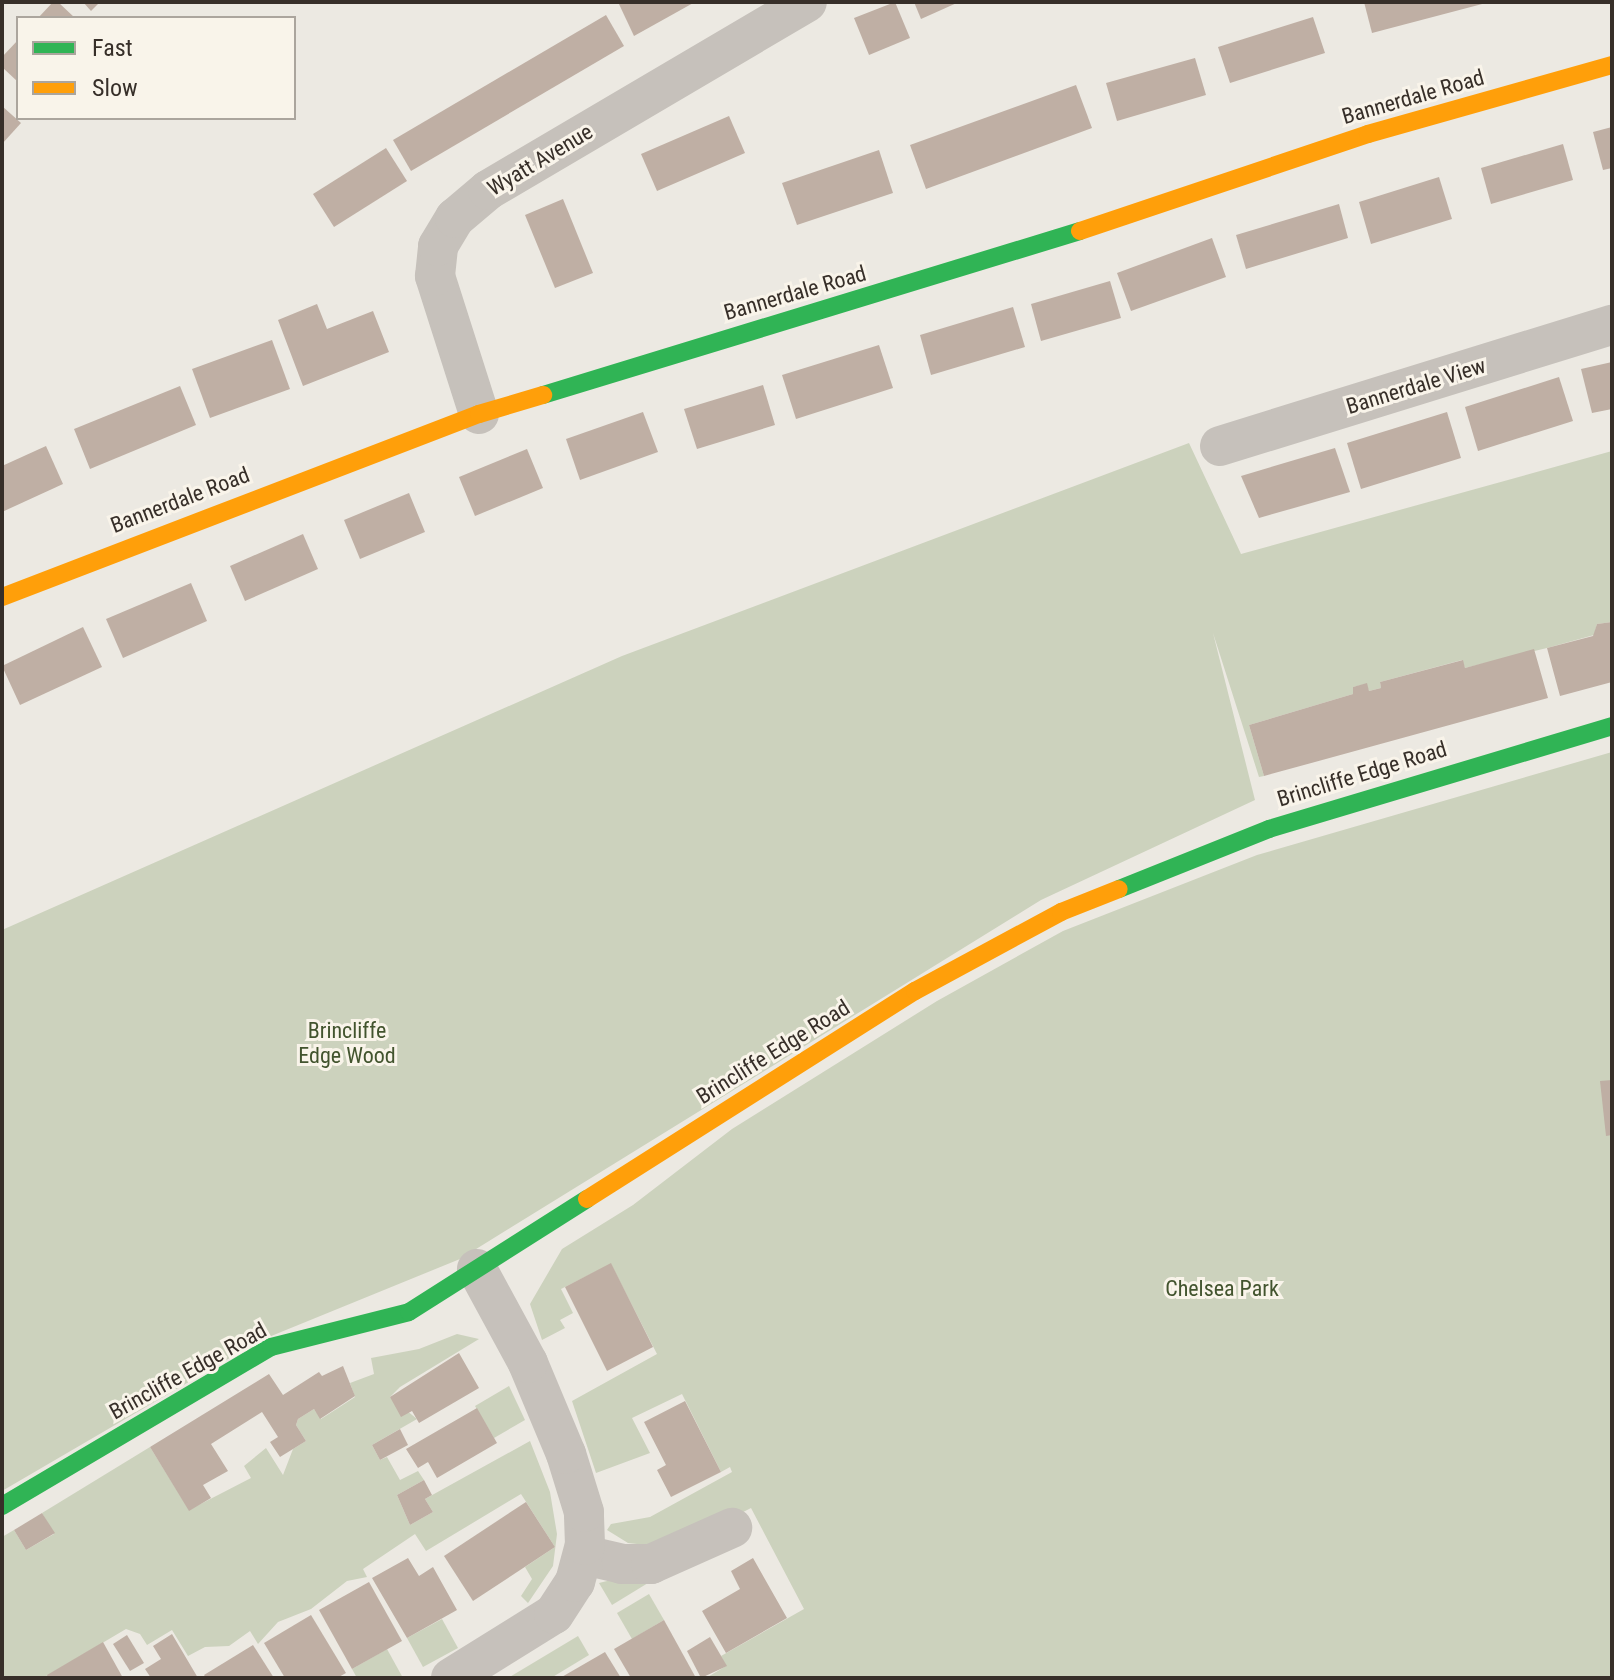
<!DOCTYPE html>
<style>
body{margin:0}
#map{position:relative;width:1614px;height:1680px;overflow:hidden;background:#ece9e2;font-family:"Roboto Condensed",sans-serif}
div>[style]{position:absolute}
[style*='--x']{left:calc(var(--x)*1px);top:calc(var(--y)*1px);width:calc(var(--w)*1px);rotate:calc(var(--a)*1deg)}
.green>*{inset:0;background:#ccd2bd}
.building>*{inset:0;background:#bfafa4}
.street>*{height:40px;margin:-20px;padding:0 20px;transform-origin:20px;border-radius:20px;background:#c6c1bb}
.fast>*{height:18px;margin:-9px;padding:0 9px;transform-origin:9px;border-radius:9px;background:#30b455}
.slow>*{height:18px;margin:-9px;padding:0 9px;transform-origin:9px;border-radius:9px;background:#ff9f0a}
span{translate:-50% -50%;white-space:nowrap;text-align:center;line-height:1.15;-webkit-text-stroke:6px #f9f4ea;paint-order:stroke}
.street-label{font-size:22px;color:#372f29}
.park-label{font-size:22px;color:#42542e}
.frame{position:absolute;inset:0;border:4px solid #372f29;pointer-events:none}
.legend{position:absolute;left:16px;top:16px;width:280px;height:104px;box-sizing:border-box;background:#f9f4ea;border:2px solid #aba59d;margin:0;padding:10px 14px;list-style:none;font-size:24px;color:#372f29}
.legend li{display:flex;align-items:center;gap:16px;height:40px}
.legend b{width:40px;border:2px solid #aba59d}
</style>
<div id="map">
<div class="green">
<div style="clip-path:polygon(1189px 443px,1241px 554px,1612px 451px,1612px 622px,1597px 624px,1594px 635px,1547px 648px,1465px 668px,1462px 660px,1380px 682px,1381px 688px,1369px 691px,1366px 684px,1353px 687px,1353px 694px,1249px 725px,1264px 776px,1259px 777px,1213px 633px,1255px 800px,1041px 900px,460px 1259px,259px 1341px,2px 1491px,2px 930px,622px 656px)"></div>
<div style="clip-path:polygon(1612px 752px,1612px 1678px,706px 1678px,726px 1666px,721px 1656px,804px 1609px,751px 1508px,673px 1548px,628px 1543px,607px 1530px,611px 1524px,650px 1517px,732px 1472px,730px 1467px,721px 1472px,682px 1394px,632px 1418px,650px 1453px,596px 1473px,572px 1401px,657px 1354px,611px 1264px,561px 1289px,573px 1313px,560px 1320px,565px 1328px,542px 1340px,530px 1304px,562px 1249px,633px 1205px,732px 1129px,937px 1001px,1063px 931px,1257px 855px)"></div>
<div style="clip-path:polygon(457px 1334px,479px 1339px,400px 1387px,390px 1397px,417px 1419px,372px 1445px,380px 1460px,387px 1457px,400px 1480px,418px 1471px,424px 1480px,397px 1495px,410px 1525px,433px 1512px,425px 1499px,530px 1441px,550px 1492px,557px 1534px,553px 1566px,528px 1603px,521px 1596px,532px 1579px,525px 1567px,555px 1547px,521px 1494px,426px 1551px,415px 1534px,363px 1569px,367px 1577px,347px 1581px,311px 1609px,278px 1622px,258px 1644px,250px 1631px,229px 1646px,205px 1647px,188px 1656px,172px 1630px,147px 1645px,140px 1634px,126px 1629px,43px 1678px,2px 1678px,2px 1537px,14px 1530px,26px 1550px,54px 1534px,42px 1513px,150px 1447px,189px 1510px,251px 1478px,244px 1466px,266px 1448px,283px 1475px,293px 1449px,306px 1441px,296px 1425px,298px 1419px,314px 1409px,321px 1419px,355px 1397px,350px 1383px,374px 1374px,371px 1358px,419px 1349px)"></div>
<div style="clip-path:polygon(509px 1386px,525px 1420px,494px 1438px,475px 1406px)"></div>
<div style="clip-path:polygon(611px 1580px,648px 1583px,612px 1605px,599px 1583px)"></div>
<div style="clip-path:polygon(649px 1594px,664px 1620px,632px 1639px,617px 1613px)"></div>
<div style="clip-path:polygon(442px 1619px,458px 1648px,423px 1667px,407px 1638px)"></div>
<div style="clip-path:polygon(578px 1636px,589px 1655px,551px 1678px,508px 1678px)"></div>
<div style="clip-path:polygon(387px 1649px,403px 1678px,357px 1678px,352px 1669px)"></div>
</div>
<div class="building">
<div style="clip-path:polygon(53px 2px,58px 2px,75px 18px,38px 18px)"></div>
<div style="clip-path:polygon(83px 2px,100px 2px,91px 11px)"></div>
<div style="clip-path:polygon(618px 2px,695px 2px,634px 36px)"></div>
<div style="clip-path:polygon(895px 2px,910px 38px,869px 55px,854px 18px)"></div>
<div style="clip-path:polygon(914px 2px,959px 2px,921px 19px)"></div>
<div style="clip-path:polygon(1364px 2px,1486px 2px,1486px 3px,1372px 33px)"></div>
<div style="clip-path:polygon(606px 15px,624px 46px,411px 171px,393px 140px)"></div>
<div style="clip-path:polygon(1313px 17px,1325px 53px,1230px 83px,1218px 47px)"></div>
<div style="clip-path:polygon(18px 40px,18px 82px,2px 67px,2px 57px)"></div>
<div style="clip-path:polygon(1195px 58px,1206px 95px,1117px 121px,1106px 83px)"></div>
<div style="clip-path:polygon(1076px 85px,1092px 128px,926px 189px,910px 145px)"></div>
<div style="clip-path:polygon(2px 106px,21px 123px,2px 144px)"></div>
<div style="clip-path:polygon(729px 116px,745px 153px,657px 191px,641px 154px)"></div>
<div style="clip-path:polygon(1612px 127px,1612px 168px,1603px 170px,1593px 132px)"></div>
<div style="clip-path:polygon(1563px 144px,1573px 180px,1491px 204px,1481px 168px)"></div>
<div style="clip-path:polygon(386px 148px,407px 181px,334px 227px,313px 194px)"></div>
<div style="clip-path:polygon(879px 150px,893px 193px,797px 225px,782px 183px)"></div>
<div style="clip-path:polygon(1439px 177px,1452px 219px,1371px 244px,1359px 202px)"></div>
<div style="clip-path:polygon(563px 199px,593px 273px,555px 288px,525px 215px)"></div>
<div style="clip-path:polygon(1339px 204px,1348px 238px,1246px 269px,1236px 235px)"></div>
<div style="clip-path:polygon(1212px 238px,1226px 277px,1131px 311px,1117px 273px)"></div>
<div style="clip-path:polygon(1110px 281px,1121px 318px,1041px 341px,1031px 304px)"></div>
<div style="clip-path:polygon(317px 304px,327px 329px,373px 311px,389px 352px,303px 386px,278px 320px)"></div>
<div style="clip-path:polygon(1013px 307px,1025px 347px,931px 375px,920px 335px)"></div>
<div style="clip-path:polygon(272px 340px,290px 389px,210px 418px,192px 369px)"></div>
<div style="clip-path:polygon(879px 345px,893px 388px,796px 419px,782px 375px)"></div>
<div style="clip-path:polygon(1612px 362px,1612px 409px,1592px 413px,1581px 369px)"></div>
<div style="clip-path:polygon(1559px 377px,1573px 421px,1478px 451px,1465px 407px)"></div>
<div style="clip-path:polygon(763px 385px,775px 425px,697px 449px,684px 409px)"></div>
<div style="clip-path:polygon(180px 386px,196px 425px,90px 469px,74px 429px)"></div>
<div style="clip-path:polygon(643px 412px,658px 452px,580px 480px,566px 439px)"></div>
<div style="clip-path:polygon(1447px 412px,1461px 458px,1361px 489px,1347px 443px)"></div>
<div style="clip-path:polygon(46px 446px,63px 484px,2px 512px,2px 466px)"></div>
<div style="clip-path:polygon(1335px 448px,1350px 492px,1259px 518px,1241px 476px)"></div>
<div style="clip-path:polygon(527px 449px,543px 488px,475px 516px,459px 477px)"></div>
<div style="clip-path:polygon(409px 493px,425px 532px,360px 559px,344px 520px)"></div>
<div style="clip-path:polygon(303px 534px,318px 569px,245px 601px,230px 566px)"></div>
<div style="clip-path:polygon(191px 583px,207px 621px,123px 658px,106px 619px)"></div>
<div style="clip-path:polygon(1612px 622px,1612px 682px,1560px 696px,1547px 648px,1593px 636px,1597px 624px)"></div>
<div style="clip-path:polygon(83px 627px,102px 667px,20px 705px,2px 666px)"></div>
<div style="clip-path:polygon(1534px 649px,1548px 698px,1264px 776px,1249px 725px,1353px 694px,1353px 687px,1367px 683px,1369px 691px,1381px 688px,1380px 682px,1463px 660px,1465px 668px)"></div>
<div style="clip-path:polygon(1612px 1080px,1612px 1135px,1606px 1136px,1600px 1081px)"></div>
<div style="clip-path:polygon(611px 1263px,653px 1347px,607px 1371px,565px 1287px)"></div>
<div style="clip-path:polygon(459px 1353px,479px 1388px,419px 1423px,412px 1411px,401px 1417px,390px 1397px)"></div>
<div style="clip-path:polygon(343px 1366px,355px 1396px,320px 1419px,314px 1409px,298px 1419px,296px 1425px,306px 1441px,280px 1457px,270px 1442px,278px 1437px,262px 1412px,211px 1444px,228px 1471px,203px 1485px,211px 1498px,189px 1511px,150px 1447px,269px 1374px,283px 1395px,319px 1372px,322px 1376px)"></div>
<div style="clip-path:polygon(685px 1401px,721px 1472px,671px 1497px,657px 1470px,666px 1465px,644px 1422px)"></div>
<div style="clip-path:polygon(477px 1408px,497px 1443px,437px 1478px,428px 1462px,418px 1468px,406px 1449px)"></div>
<div style="clip-path:polygon(400px 1429px,408px 1445px,380px 1460px,372px 1445px)"></div>
<div style="clip-path:polygon(424px 1480px,432px 1495px,425px 1499px,433px 1512px,410px 1525px,397px 1495px)"></div>
<div style="clip-path:polygon(526px 1502px,555px 1547px,473px 1601px,444px 1556px)"></div>
<div style="clip-path:polygon(42px 1513px,55px 1533px,26px 1550px,14px 1530px)"></div>
<div style="clip-path:polygon(408px 1558px,419px 1576px,433px 1567px,457px 1610px,407px 1638px,372px 1578px)"></div>
<div style="clip-path:polygon(753px 1558px,787px 1618px,726px 1653px,702px 1611px,740px 1589px,731px 1571px)"></div>
<div style="clip-path:polygon(369px 1582px,402px 1641px,352px 1669px,319px 1610px)"></div>
<div style="clip-path:polygon(311px 1615px,346px 1673px,337px 1678px,285px 1678px,264px 1643px)"></div>
<div style="clip-path:polygon(664px 1620px,696px 1678px,631px 1678px,614px 1649px)"></div>
<div style="clip-path:polygon(172px 1634px,198px 1678px,151px 1678px,145px 1669px,161px 1659px,153px 1646px)"></div>
<div style="clip-path:polygon(127px 1635px,144px 1663px,130px 1671px,113px 1644px)"></div>
<div style="clip-path:polygon(710px 1637px,727px 1666px,701px 1678px,687px 1651px)"></div>
<div style="clip-path:polygon(103px 1642px,123px 1678px,48px 1678px,47px 1675px)"></div>
<div style="clip-path:polygon(253px 1645px,274px 1678px,206px 1678px,204px 1675px)"></div>
<div style="clip-path:polygon(605px 1652px,621px 1678px,560px 1678px)"></div>
</div>
<div class="street">
<div style="--x:479;--y:414;--w:145;--a:-107.7"></div>
<div style="--x:435;--y:276;--w:30;--a:-84"></div>
<div style="--x:438;--y:246;--w:33;--a:-59"></div>
<div style="--x:455;--y:218;--w:43;--a:-40.3"></div>
<div style="--x:488;--y:190;--w:370;--a:-30.5"></div>
<div style="--x:1220;--y:446;--w:410;--a:-17.2"></div>
<div style="--x:584;--y:1555;--w:39;--a:13"></div>
<div style="--x:622;--y:1564;--w:29;--a:0"></div>
<div style="--x:651;--y:1564;--w:89;--a:-24"></div>
<div style="--x:451;--y:1678;--w:121;--a:-31.9"></div>
<div style="--x:554;--y:1614;--w:38;--a:-57"></div>
<div style="--x:575;--y:1582;--w:38;--a:-75"></div>
<div style="--x:585;--y:1545;--w:33;--a:-92"></div>
<div style="--x:584;--y:1512;--w:61;--a:-107.2"></div>
<div style="--x:566;--y:1454;--w:99;--a:-112.7"></div>
<div style="--x:528;--y:1363;--w:107;--a:-118.5"></div>
</div>
<div class="fast">
<div style="--x:543;--y:395;--w:561;--a:-16.98"></div>
<div style="--x:1119;--y:889;--w:162;--a:-21.8"></div>
<div style="--x:1269;--y:829;--w:358;--a:-16.7"></div>
<div style="--x:2;--y:1506;--w:312;--a:-30.6"></div>
<div style="--x:271;--y:1347;--w:142;--a:-14.2"></div>
<div style="--x:409;--y:1312;--w:211;--a:-32.4"></div>
</div>
<div class="slow">
<div style="--x:1080;--y:231;--w:304;--a:-18.6"></div>
<div style="--x:1368;--y:134;--w:254;--a:-15.8"></div>
<div style="--x:2;--y:597;--w:511;--a:-20.99"></div>
<div style="--x:479;--y:414;--w:67;--a:-16.5"></div>
<div style="--x:587;--y:1199;--w:388;--a:-32.4"></div>
<div style="--x:915;--y:991;--w:166;--a:-28.4"></div>
<div style="--x:1061;--y:912;--w:62;--a:-21.6"></div>
</div>
<div class="street-label">
<span style="left:1413px;top:97px;rotate:-16deg">Bannerdale Road</span>
<span style="left:540px;top:160px;rotate:-31deg">Wyatt Avenue</span>
<span style="left:795px;top:293px;rotate:-16deg">Bannerdale Road</span>
<span style="left:1416px;top:386px;rotate:-17deg">Bannerdale View</span>
<span style="left:180px;top:500px;rotate:-21deg">Bannerdale Road</span>
<span style="left:1362px;top:774px;rotate:-17deg">Brincliffe Edge Road</span>
<span style="left:773px;top:1052px;rotate:-32deg">Brincliffe Edge Road</span>
<span style="left:188px;top:1371px;rotate:-29deg">Brincliffe Edge Road</span>
</div>
<div class="park-label">
<span style="left:347px;top:1043px">Brincliffe<br>Edge Wood</span>
<span style="left:1222px;top:1289px">Chelsea Park</span>
</div>
<div class="frame"></div>
<ul class="legend">
<li><b style="height:10px;background:#30b455"></b>Fast</li>
<li><b style="height:10px;background:#ff9f0a"></b>Slow</li>
</ul>
</div>
